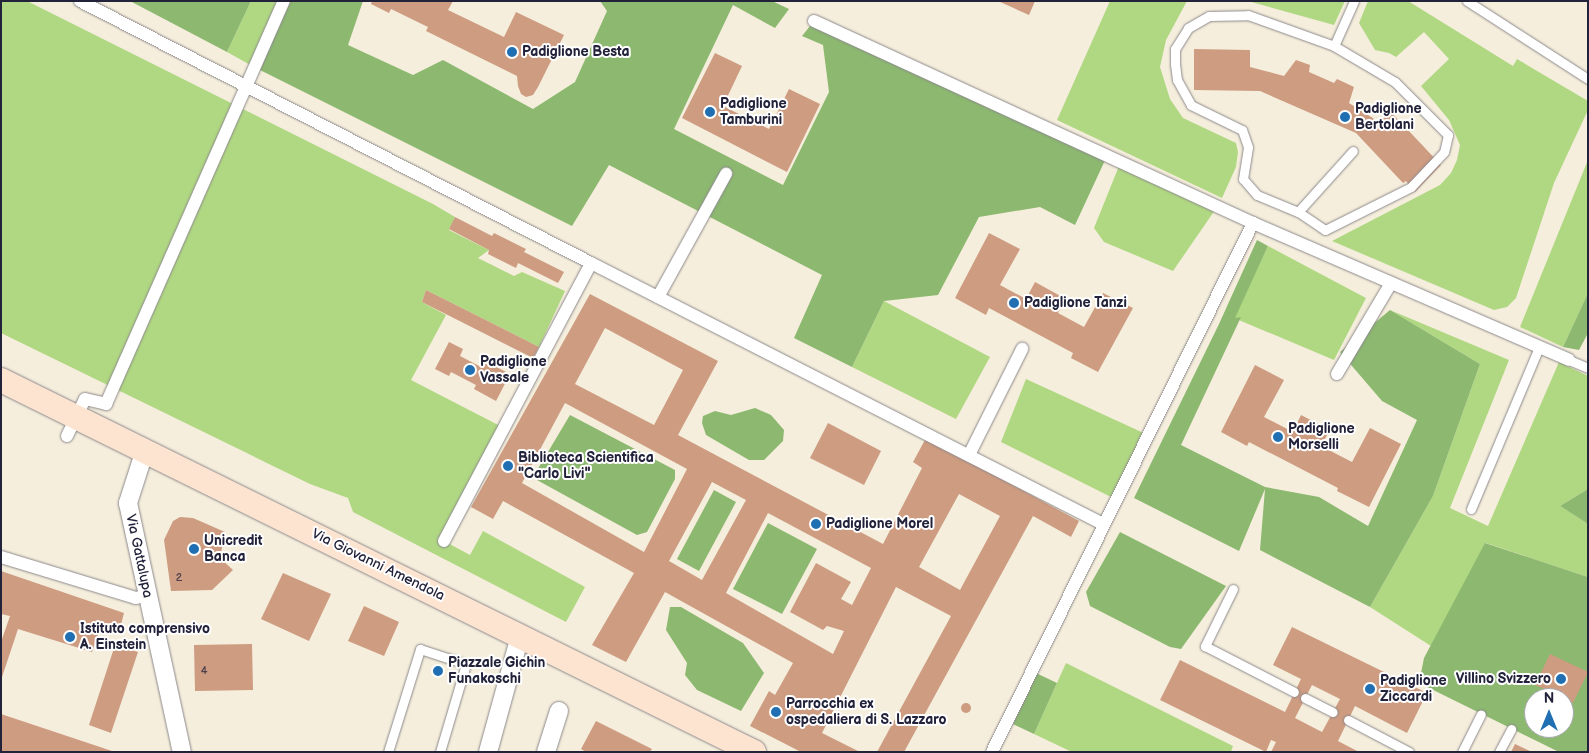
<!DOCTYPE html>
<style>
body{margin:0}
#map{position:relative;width:1589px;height:753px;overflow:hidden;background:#f5eedc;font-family:"Balsamiq Sans",sans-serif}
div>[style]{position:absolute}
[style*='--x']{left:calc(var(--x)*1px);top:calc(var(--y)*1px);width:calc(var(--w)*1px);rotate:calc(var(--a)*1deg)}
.green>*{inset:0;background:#b0d882}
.forest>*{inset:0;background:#8cb870}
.building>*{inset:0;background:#cd9c81}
.round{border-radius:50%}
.roads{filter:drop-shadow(0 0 1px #8c888c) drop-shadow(0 0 1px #8c888c)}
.service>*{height:9px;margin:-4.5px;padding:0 4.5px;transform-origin:4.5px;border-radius:4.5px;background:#fff}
.pedestrian>*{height:12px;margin:-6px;padding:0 6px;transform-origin:6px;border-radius:6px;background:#fff}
.minor>*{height:18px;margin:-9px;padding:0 9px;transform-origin:9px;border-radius:9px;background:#fff}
.secondary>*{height:24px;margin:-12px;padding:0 12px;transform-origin:12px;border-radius:12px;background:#fde4d0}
.dots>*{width:14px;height:14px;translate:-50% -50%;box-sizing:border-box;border:2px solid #fff;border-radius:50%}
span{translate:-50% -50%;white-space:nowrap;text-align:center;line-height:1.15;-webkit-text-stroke:4px #fff;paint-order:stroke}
.number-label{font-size:11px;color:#4d404c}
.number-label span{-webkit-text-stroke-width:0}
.poi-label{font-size:14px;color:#22223b;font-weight:700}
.left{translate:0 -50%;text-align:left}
.right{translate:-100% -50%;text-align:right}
.street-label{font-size:14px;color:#22223b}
.frame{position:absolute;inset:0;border:2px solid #22223b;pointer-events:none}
.north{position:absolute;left:1524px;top:688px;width:50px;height:50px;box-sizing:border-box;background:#fff;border:1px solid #a7a7b1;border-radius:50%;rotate:0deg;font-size:14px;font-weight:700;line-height:20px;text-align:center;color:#22223b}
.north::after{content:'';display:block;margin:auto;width:18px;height:22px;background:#1f6fb2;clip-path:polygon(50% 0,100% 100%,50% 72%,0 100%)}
</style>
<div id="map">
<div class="green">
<div style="clip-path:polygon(1px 1px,27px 1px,433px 204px,455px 217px,449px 230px,489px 250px,478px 258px,514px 276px,522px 272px,565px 291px,539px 347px,426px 290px,422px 302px,446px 315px,411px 380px,504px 428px,444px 541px,470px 555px,483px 531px,585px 587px,566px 622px,353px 512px,348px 498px,310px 484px,1px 333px)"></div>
<div style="clip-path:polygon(251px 1px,284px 1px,254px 67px,227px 52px)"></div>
<div style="clip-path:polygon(1110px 1px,1187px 1px,1166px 40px,1160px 67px,1170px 99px,1183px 118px,1236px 143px,1238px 152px,1236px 167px,1222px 198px,1057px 120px)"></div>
<div style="clip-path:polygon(1248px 1px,1345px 1px,1334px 25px)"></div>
<div style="clip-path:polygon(1368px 1px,1408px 1px,1513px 66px,1517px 59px,1588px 101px,1588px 110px,1554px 183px,1516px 298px,1507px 307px,1494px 310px,1332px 241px,1440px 185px,1451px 173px,1457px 160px,1460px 145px,1449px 120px,1421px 86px,1449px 59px,1424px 32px,1396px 57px,1389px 53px,1375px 50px,1359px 23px)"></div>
<div style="clip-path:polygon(1588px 160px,1588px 293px,1563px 347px,1520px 327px)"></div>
<div style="clip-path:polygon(1119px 166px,1215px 210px,1173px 271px,1104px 242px,1094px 228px)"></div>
<div style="clip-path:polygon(1268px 246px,1366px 298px,1334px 360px,1234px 318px)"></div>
<div style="clip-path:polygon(884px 301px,990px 357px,956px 419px,852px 367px)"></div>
<div style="clip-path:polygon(1390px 310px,1509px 360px,1450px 508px,1488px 526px,1559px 362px,1588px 376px,1588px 489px,1560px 506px,1588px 524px,1588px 577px,1486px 543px,1431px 646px,1370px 607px,1433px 496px,1480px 364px)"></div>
<div style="clip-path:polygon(1026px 379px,1148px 435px,1115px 499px,1001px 442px)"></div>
<div style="clip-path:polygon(1066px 663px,1233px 746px,1231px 752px,1072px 752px,1034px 734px)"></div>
</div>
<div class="forest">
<div style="clip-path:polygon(130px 1px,251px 1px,227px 52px)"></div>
<div style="clip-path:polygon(284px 1px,363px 1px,348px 45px,413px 75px,443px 60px,533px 109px,575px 82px,607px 11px,600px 1px,772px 1px,789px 9px,775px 28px,733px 5px,674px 129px,783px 185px,829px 92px,823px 45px,802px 36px,814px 21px,1107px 156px,1075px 225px,1040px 207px,979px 217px,938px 295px,884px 301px,852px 367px,794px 338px,822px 275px,609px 165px,572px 226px,254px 67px)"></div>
<div style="clip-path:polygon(1257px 240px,1268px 246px,1235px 318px,1241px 317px,1181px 445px,1265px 487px,1319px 497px,1368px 526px,1417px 420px,1382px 401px,1340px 352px,1390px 310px,1480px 364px,1433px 496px,1370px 607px,1260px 550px,1265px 489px,1239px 551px,1134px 498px,1219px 324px)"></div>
<div style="clip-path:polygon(1588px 293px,1588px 333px,1579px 350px,1563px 347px)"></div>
<div style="clip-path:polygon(755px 408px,771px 415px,784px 430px,783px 441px,764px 460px,749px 460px,706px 435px,702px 423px,703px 416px,715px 411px,731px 415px)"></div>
<div style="clip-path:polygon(570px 415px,675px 470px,675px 479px,647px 532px,637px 535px,537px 480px,536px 472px)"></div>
<div style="clip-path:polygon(1588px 489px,1588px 524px,1560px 506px)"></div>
<div style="clip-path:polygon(714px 490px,736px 502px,699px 571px,677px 559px)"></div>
<div style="clip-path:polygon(768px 523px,817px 549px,782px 614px,733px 589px)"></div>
<div style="clip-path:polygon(1120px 532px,1226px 586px,1181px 649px,1170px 647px,1090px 606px,1086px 592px)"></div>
<div style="clip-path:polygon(evenodd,1485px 543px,1588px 577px,1588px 752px,1559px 752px,1419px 683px,1424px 658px,1485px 543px,1534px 698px,1564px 698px,1564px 728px,1534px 728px,1534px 698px)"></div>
<div style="clip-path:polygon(670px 607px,681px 607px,743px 643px,764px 673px,741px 711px,697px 690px,685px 675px,687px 663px,666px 630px)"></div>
<div style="clip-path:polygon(1036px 673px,1057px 683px,1034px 734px,1013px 724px)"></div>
</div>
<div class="building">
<div style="clip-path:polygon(372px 1px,453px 1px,448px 10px,504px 37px,516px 12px,564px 35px,538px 87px,533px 95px,526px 97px,521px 94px,518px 86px,517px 76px,426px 31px,428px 27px,391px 9px,389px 13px,371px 4px)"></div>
<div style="clip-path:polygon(998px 1px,1035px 1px,1029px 15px)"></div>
<div style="clip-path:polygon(1194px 49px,1250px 50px,1250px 67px,1284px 76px,1296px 60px,1310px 65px,1309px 72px,1334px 83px,1337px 79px,1354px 87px,1349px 103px,1379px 122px,1391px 112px,1441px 165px,1415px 192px,1406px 181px,1403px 183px,1356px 133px,1260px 91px,1194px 90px)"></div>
<div style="clip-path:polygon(715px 53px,742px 66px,723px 106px,769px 129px,789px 89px,820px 104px,787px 172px,682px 118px)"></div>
<div style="clip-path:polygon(455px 217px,492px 236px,494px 233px,526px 249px,524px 252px,564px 272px,558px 283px,518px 263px,516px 268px,488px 254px,489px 250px,449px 229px)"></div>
<div style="clip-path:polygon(989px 233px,1020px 249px,1000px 285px,1026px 299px,1035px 282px,1066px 299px,1058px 313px,1084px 327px,1103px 293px,1133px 308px,1098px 372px,1071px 358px,1073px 353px,989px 308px,986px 315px,955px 298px)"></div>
<div style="clip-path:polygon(426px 290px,539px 347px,533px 358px,422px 302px)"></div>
<div style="clip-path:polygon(evenodd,590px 294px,718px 361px,678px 435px,883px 544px,922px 468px,913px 462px,926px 438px,1079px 521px,1071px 537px,1033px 516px,904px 752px,877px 752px,951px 616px,896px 587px,822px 733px,860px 752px,801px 752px,750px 726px,769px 691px,775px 695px,793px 663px,665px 592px,626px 662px,592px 645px,634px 573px,503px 501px,493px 519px,471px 507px,590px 294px,605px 328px,683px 370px,654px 425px,575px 384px,605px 328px,590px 294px,565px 403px,687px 469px,644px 552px,522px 483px,565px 403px,590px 294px,712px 482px,746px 500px,702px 580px,669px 561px,712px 482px,590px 294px,959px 494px,1000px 516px,960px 590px,919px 567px,959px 494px,590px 294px,768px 513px,871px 568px,852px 605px,841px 599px,851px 582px,816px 563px,790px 612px,823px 630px,827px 626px,844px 631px,833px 654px,726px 593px,768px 513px)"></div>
<div style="clip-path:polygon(449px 342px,463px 349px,460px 356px,483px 368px,487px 362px,510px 374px,496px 401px,474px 389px,476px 385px,451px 372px,449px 376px,435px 369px)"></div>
<div style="clip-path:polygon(1255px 365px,1284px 380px,1264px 417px,1293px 432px,1301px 415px,1330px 430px,1321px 446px,1352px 462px,1370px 428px,1401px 444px,1369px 507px,1337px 491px,1338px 488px,1249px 442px,1247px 446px,1221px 432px)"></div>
<div style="clip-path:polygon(828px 423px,881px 451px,864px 485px,810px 458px)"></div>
<div style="clip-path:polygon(180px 517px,193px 518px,225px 532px,220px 558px,233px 570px,212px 590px,171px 591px,164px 540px,173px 521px)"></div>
<div style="clip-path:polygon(1px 571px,124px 613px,119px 632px,101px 626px,92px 652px,18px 629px,1px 680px,1px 642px,10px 616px,1px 614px)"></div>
<div style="clip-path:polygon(283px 573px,331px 594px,309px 641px,261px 619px)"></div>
<div style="clip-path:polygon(364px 606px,399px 622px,384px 656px,348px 641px)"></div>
<div style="clip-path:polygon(evenodd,1292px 627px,1427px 693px,1407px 733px,1355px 706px,1338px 741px,1359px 752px,1271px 752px,1276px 742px,1271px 740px,1266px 752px,1160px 700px,1180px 660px,1285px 712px,1301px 679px,1273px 665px,1292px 627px,1312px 685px,1340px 699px,1322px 732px,1295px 718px,1312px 685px)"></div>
<div style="clip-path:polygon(252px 644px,253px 690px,195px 691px,194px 645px)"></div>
<div style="clip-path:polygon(115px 645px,138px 652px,111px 733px,89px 725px)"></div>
<div style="clip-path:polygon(1550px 654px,1588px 672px,1573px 703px,1564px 698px,1544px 696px,1547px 690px,1535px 685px)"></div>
<div class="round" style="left:961px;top:703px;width:10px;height:10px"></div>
<div style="clip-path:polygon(1px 714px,112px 751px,112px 752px,1px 752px)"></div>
<div style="clip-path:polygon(596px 721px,652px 749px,650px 752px,586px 752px,581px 749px)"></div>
<div style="clip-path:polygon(1515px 744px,1532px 752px,1511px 752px)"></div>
</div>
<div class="roads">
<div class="service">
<div style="--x:1467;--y:1;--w:144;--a:32.8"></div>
<div style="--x:1248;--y:15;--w:91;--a:19.8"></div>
<div style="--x:1334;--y:46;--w:71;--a:30.5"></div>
<div style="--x:1395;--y:82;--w:75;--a:45"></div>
<div style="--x:1448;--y:135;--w:17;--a:103"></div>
<div style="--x:1444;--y:152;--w:48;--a:133.3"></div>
<div style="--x:1411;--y:187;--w:96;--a:153.4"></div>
<div style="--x:1325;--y:230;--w:32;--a:-146"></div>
<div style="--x:1298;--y:212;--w:44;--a:-157.5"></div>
<div style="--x:1257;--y:195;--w:21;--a:-131"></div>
<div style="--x:1243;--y:179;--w:32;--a:-81"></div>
<div style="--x:1248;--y:147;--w:18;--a:-109"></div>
<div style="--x:1242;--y:130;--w:57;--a:-153.9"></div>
<div style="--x:1191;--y:105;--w:29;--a:-119"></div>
<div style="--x:1177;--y:80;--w:16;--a:-97"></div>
<div style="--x:1175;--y:64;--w:15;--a:-90"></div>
<div style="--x:1175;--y:49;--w:25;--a:-58"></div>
<div style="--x:1188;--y:28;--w:24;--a:-30"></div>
<div style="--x:1209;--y:16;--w:39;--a:-1"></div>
<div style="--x:1334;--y:46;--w:49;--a:-66"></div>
<div style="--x:1298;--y:212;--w:82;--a:-48"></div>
<div style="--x:1569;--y:360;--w:21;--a:23"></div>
<div style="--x:1471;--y:509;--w:176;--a:-67.2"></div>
<div style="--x:1233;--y:589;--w:64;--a:116.2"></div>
<div style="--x:1205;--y:646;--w:100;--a:27.3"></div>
<div style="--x:1305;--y:698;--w:31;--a:27"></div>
<div style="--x:1348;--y:720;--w:69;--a:27.7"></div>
<div style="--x:388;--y:752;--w:108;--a:-72.7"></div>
<div style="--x:420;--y:649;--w:48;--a:18.1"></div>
<div style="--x:466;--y:664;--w:92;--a:106.5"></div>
<div style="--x:1462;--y:752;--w:42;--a:-63.4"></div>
<div style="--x:1499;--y:752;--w:26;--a:-62"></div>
</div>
<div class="pedestrian">
<div style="--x:80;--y:1;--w:574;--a:27.15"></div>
<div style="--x:814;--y:21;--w:483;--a:24.7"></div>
<div style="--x:1253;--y:223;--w:344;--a:23.4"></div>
<div style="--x:658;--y:297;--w:141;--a:-61.1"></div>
<div style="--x:1337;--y:374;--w:106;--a:-59.3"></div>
<div style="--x:67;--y:436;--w:41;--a:-64.1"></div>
<div style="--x:85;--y:399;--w:22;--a:13"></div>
<div style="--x:106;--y:404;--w:441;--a:-66.2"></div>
<div style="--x:969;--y:455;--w:119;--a:-63.4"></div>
<div style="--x:444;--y:541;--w:314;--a:-62.1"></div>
<div style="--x:591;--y:263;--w:575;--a:27.01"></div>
<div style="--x:1;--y:557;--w:141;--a:16.9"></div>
<div style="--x:136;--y:598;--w:12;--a:-14"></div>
<div style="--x:992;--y:752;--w:590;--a:-63.74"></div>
</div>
<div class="minor">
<div style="--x:145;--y:450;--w:56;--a:107.8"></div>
<div style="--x:128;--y:503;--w:255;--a:77.8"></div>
<div style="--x:488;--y:752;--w:120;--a:-74.6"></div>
<div style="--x:546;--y:752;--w:43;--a:-72.4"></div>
</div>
<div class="secondary">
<div style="--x:1;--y:380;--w:840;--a:26.29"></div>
</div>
</div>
<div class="dots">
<div style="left:512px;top:52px;background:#1f6fb2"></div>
<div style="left:710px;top:112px;background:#1f6fb2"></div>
<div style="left:1345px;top:117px;background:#1f6fb2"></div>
<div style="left:1014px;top:303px;background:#1f6fb2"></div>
<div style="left:470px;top:370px;background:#1f6fb2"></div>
<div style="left:1278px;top:437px;background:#1f6fb2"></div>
<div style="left:508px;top:466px;background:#1f6fb2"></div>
<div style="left:816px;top:524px;background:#1f6fb2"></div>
<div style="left:194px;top:549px;background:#1f6fb2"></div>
<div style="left:70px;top:637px;background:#1f6fb2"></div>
<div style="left:438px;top:671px;background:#1f6fb2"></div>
<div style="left:1561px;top:679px;background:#1f6fb2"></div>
<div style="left:1370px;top:689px;background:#1f6fb2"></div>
<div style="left:776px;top:712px;background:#1f6fb2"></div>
</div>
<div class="number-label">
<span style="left:179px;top:578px">2</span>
<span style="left:204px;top:671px">4</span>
</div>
<div class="poi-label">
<span class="left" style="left:522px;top:52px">Padiglione Besta</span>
<span class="left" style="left:720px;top:112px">Padiglione<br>Tamburini</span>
<span class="left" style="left:1355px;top:117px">Padiglione<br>Bertolani</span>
<span class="left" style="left:1024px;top:303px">Padiglione Tanzi</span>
<span class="left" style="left:480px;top:370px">Padiglione<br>Vassale</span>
<span class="left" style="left:1288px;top:437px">Padiglione<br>Morselli</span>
<span class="left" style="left:518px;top:466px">Biblioteca Scientifica<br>"Carlo Livi"</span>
<span class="left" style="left:826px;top:524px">Padiglione Morel</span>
<span class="left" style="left:204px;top:549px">Unicredit<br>Banca</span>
<span class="left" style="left:80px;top:637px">Istituto comprensivo<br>A. Einstein</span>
<span class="left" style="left:448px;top:671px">Piazzale Gichin<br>Funakoschi</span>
<span class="right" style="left:1551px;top:679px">Villino Svizzero</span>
<span class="left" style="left:1380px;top:689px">Padiglione<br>Ziccardi</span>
<span class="left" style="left:786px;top:712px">Parrocchia ex<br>ospedaliera di S. Lazzaro</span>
</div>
<div class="street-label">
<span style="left:139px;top:556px;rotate:78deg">Via Gattalupa</span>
<span style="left:378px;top:565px;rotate:26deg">Via Giovanni Amendola</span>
</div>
<div class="frame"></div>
<div class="north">N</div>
</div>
